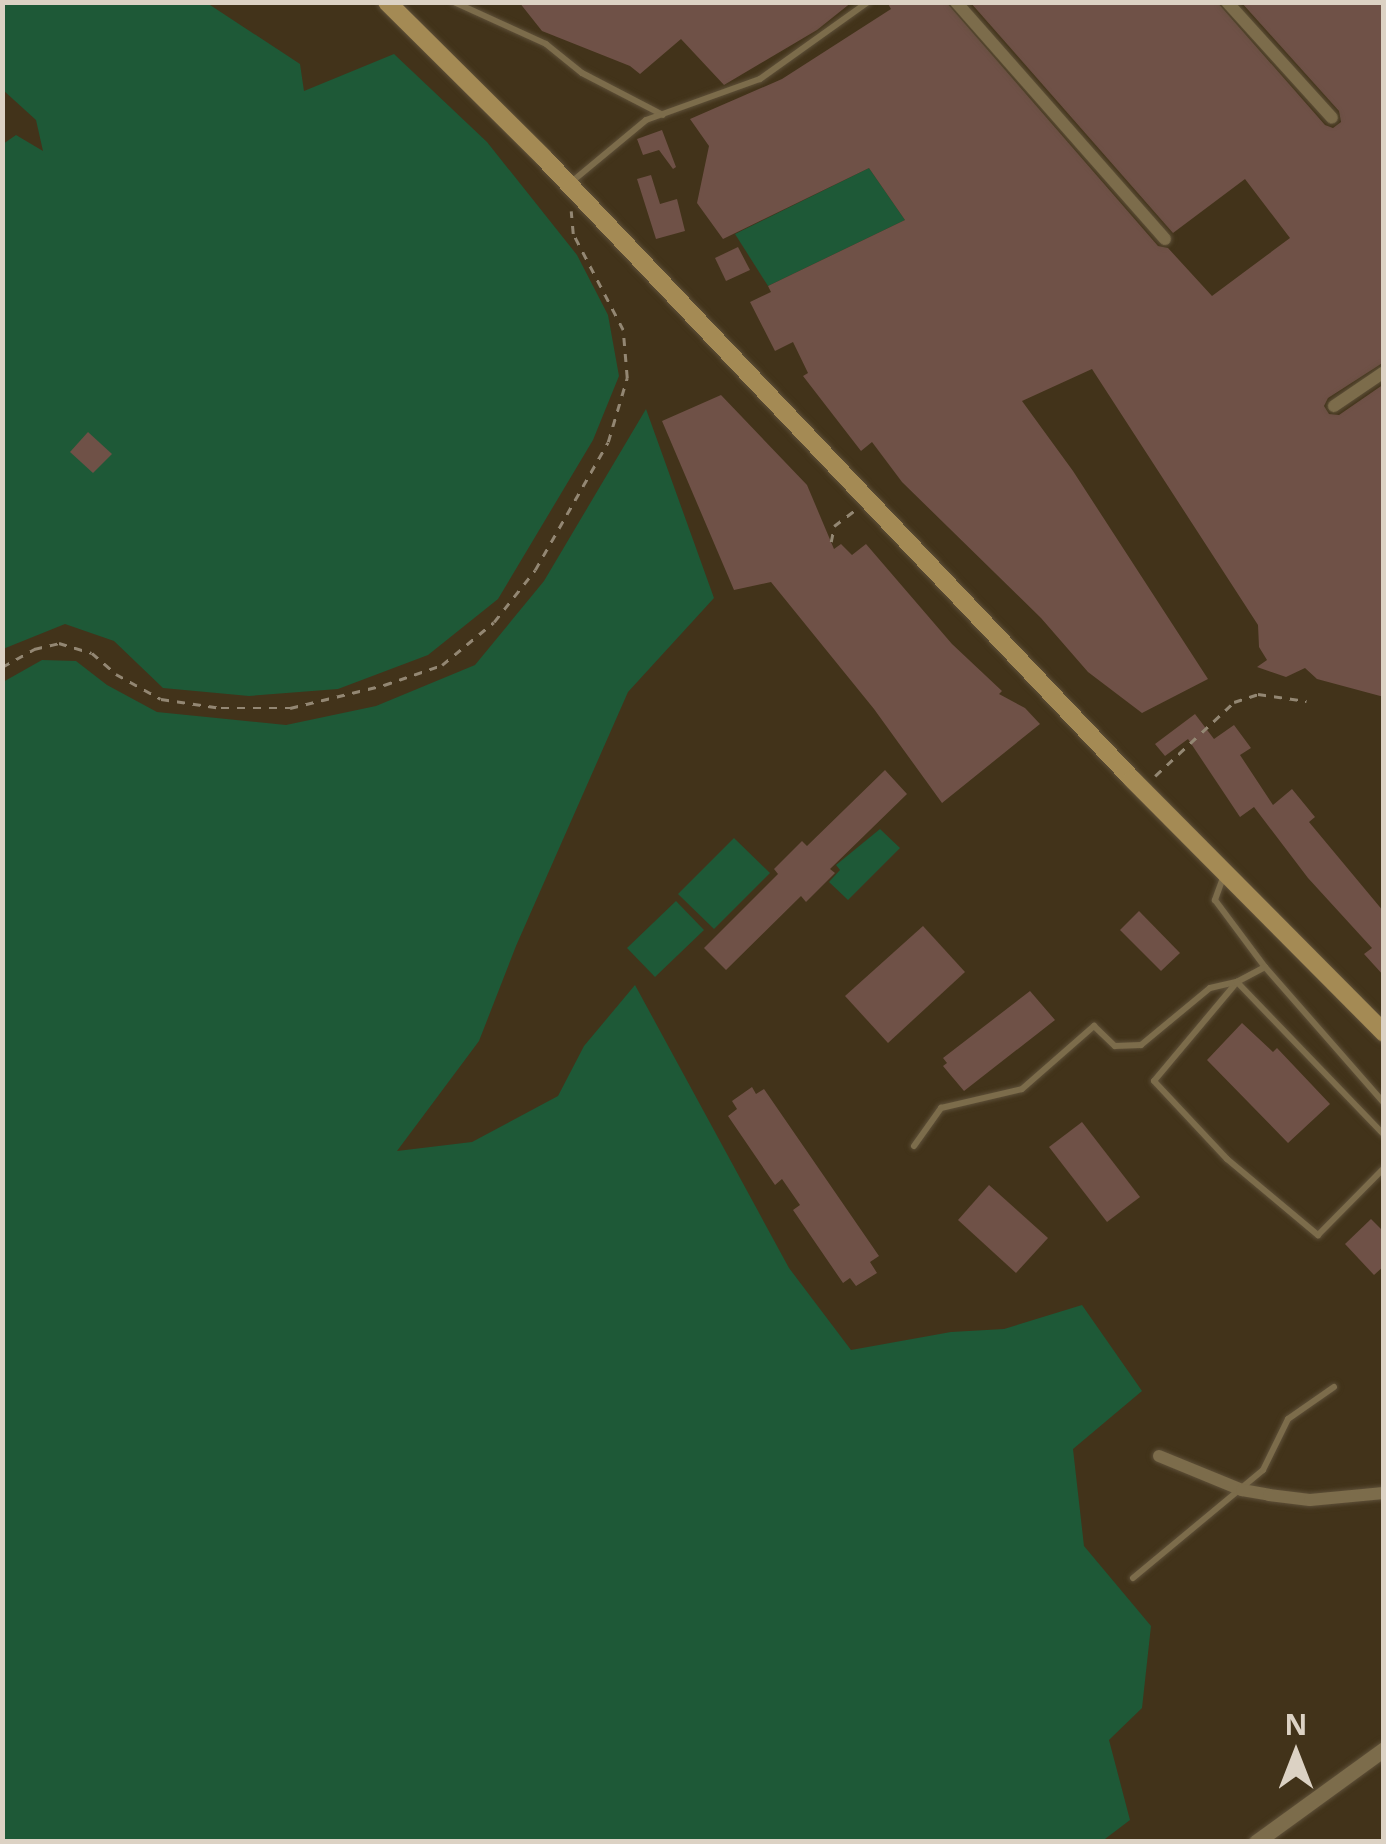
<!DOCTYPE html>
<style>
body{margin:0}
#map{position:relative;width:1386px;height:1844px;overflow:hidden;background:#42331a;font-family:"Noto Sans",sans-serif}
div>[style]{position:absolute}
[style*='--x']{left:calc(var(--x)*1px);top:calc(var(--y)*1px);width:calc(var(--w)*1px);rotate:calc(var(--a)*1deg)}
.green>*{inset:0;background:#1e5937}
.building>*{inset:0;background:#6f5147}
.path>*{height:2.5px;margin-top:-1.25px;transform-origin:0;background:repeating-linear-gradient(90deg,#938773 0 8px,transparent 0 16px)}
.roads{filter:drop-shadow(0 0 2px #5e5039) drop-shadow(0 0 2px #5e5039)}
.service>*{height:6px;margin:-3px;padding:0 3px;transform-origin:3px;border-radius:3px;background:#7c6c4b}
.minor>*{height:12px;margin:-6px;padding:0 6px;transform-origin:6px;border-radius:6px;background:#7c6c4b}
.tertiary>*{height:15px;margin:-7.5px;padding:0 7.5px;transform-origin:7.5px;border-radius:7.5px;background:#7c6c4b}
.secondary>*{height:18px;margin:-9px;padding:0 9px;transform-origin:9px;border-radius:9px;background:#a48a54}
span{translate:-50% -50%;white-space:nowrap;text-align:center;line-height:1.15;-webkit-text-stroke:10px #42331a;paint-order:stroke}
.frame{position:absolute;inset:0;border:5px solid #dcd2c4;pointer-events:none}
.north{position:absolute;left:1246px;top:1704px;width:100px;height:100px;-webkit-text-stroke:8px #42331a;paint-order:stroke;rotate:0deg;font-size:28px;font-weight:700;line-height:40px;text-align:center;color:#dcd2c4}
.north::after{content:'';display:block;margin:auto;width:35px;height:45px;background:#dcd2c4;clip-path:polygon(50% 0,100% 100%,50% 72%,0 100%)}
</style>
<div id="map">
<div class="green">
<div style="clip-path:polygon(3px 3px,207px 3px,300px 64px,304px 91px,394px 54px,487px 142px,577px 255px,608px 315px,619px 376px,593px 440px,498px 599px,428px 655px,338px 689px,249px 696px,163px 688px,114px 641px,65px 624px,3px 649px,3px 144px,16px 135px,43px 151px,36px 120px,3px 90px)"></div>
<div style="clip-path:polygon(869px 168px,905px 220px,768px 286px,735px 234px)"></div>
<div style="clip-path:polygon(646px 409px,714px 598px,628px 692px,516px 946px,479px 1041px,397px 1151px,472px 1142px,558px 1096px,584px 1046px,635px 985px,789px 1268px,851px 1350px,951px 1332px,1004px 1329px,1082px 1305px,1142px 1391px,1073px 1449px,1084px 1546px,1151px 1626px,1142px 1708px,1109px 1740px,1130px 1820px,1101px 1842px,3px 1841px,3px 682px,42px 660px,76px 661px,107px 685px,157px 712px,286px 725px,376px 706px,475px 665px,544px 581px)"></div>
<div style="clip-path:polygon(880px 829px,900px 848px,848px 900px,829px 882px,840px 870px,836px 865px)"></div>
<div style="clip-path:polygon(734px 838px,770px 873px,714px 929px,678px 894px)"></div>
<div style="clip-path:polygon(676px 901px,704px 930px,655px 977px,627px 948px)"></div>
</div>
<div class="building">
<div style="clip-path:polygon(519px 2px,852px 2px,817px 30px,724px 85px,681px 39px,640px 74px,630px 66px,542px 31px)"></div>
<div style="clip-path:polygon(887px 2px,946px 2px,1158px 246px,1168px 248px,1212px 296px,1290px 238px,1245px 179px,1173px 233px,970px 2px,1217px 2px,1325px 125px,1333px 128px,1341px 122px,1339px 111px,1241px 2px,1384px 2px,1384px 362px,1328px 398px,1324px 406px,1329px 414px,1339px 415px,1384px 384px,1384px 697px,1317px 679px,1305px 668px,1286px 677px,1257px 667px,1267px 660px,1259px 647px,1258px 625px,1092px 369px,1022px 401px,1073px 471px,1208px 679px,1142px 713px,1088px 672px,1041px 618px,902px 482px,872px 442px,861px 451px,803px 376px,808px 373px,793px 342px,775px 351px,750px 302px,771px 292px,768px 286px,905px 220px,869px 168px,723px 239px,697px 203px,709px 146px,690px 119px,782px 79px,891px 9px)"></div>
<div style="clip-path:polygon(662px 130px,676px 167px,673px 169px,659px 150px,643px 155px,637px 139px)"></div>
<div style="clip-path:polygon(651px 175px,660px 204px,677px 199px,685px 231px,656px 239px,637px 179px)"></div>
<div style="clip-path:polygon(738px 247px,750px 270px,726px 281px,715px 258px)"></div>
<div style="clip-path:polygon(721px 395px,807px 485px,834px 549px,841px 544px,852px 555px,866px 544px,952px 644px,1002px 691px,999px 694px,1025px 708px,1040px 724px,942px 803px,874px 709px,771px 582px,734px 590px,662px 421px)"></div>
<div style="clip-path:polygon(88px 432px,112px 454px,93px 473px,70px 452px)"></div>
<div style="clip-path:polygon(1195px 714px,1214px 739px,1234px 725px,1251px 748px,1240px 755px,1273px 805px,1292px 789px,1315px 817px,1309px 822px,1384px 912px,1384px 976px,1364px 954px,1372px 948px,1308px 878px,1254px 807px,1240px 817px,1188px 739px,1165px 756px,1155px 744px)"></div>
<div style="clip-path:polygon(885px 770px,907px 794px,830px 869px,835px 873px,806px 902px,801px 896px,726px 970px,704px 948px,778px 874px,774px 869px,802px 841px,807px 846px)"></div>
<div style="clip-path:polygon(1139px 911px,1180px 953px,1161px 971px,1120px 930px)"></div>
<div style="clip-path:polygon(923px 926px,965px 972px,888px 1043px,845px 996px)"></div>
<div style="clip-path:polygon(1030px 991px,1055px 1020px,964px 1091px,943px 1066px,947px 1063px,943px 1058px)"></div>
<div style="clip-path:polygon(1242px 1023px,1273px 1052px,1277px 1048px,1330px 1104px,1288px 1143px,1207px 1060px)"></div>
<div style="clip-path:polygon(752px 1087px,756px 1094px,764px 1089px,879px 1256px,870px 1262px,877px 1273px,856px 1286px,850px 1278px,843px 1283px,793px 1210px,800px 1205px,782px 1179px,775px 1185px,728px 1116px,737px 1109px,732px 1101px)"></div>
<div style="clip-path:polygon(1082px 1122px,1140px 1197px,1107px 1222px,1049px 1147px)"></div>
<div style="clip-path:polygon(989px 1185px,1048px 1238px,1016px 1273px,958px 1220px)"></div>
<div style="clip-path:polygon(1371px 1219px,1384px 1232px,1384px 1266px,1374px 1275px,1345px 1244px)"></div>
</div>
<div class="path">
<div style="--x:831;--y:542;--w:16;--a:-79"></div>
<div style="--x:834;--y:526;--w:26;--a:-37"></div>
<div style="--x:2;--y:667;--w:37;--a:-29"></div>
<div style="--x:34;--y:649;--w:26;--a:-13"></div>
<div style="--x:59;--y:643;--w:34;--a:17"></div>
<div style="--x:92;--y:653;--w:32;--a:41"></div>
<div style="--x:116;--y:674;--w:51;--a:29.1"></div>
<div style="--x:161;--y:699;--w:61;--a:8.5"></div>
<div style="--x:221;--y:708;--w:69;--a:0"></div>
<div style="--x:290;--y:708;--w:97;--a:-13.7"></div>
<div style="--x:384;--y:685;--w:61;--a:-19"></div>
<div style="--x:442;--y:665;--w:67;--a:-39.6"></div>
<div style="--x:494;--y:622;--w:66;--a:-51.7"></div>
<div style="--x:535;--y:570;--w:147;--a:-60.3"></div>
<div style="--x:608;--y:442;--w:67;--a:-73.5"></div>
<div style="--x:627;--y:378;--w:48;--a:-94.8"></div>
<div style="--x:623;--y:330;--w:108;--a:-117.5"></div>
<div style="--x:573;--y:234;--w:23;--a:-95"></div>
<div style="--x:1155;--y:776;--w:108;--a:-43.1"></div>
<div style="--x:1234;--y:702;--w:25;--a:-18"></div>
<div style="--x:1258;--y:694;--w:49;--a:8.1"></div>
</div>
<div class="roads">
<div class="service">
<div style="--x:454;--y:2;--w:101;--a:24.5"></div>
<div style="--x:546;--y:44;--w:46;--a:38.9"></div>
<div style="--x:582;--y:73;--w:91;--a:27.4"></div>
<div style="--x:569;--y:184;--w:100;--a:-39.7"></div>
<div style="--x:646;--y:120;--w:121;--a:-19.8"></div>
<div style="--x:760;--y:79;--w:133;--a:-35.5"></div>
<div style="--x:1224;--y:875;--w:27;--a:110"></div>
<div style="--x:1215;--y:900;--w:84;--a:53.3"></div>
<div style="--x:1265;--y:967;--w:181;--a:48.8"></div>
<div style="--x:1265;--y:967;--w:32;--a:152"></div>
<div style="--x:1237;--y:982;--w:129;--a:130"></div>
<div style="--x:1154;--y:1081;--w:107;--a:46.9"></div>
<div style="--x:1227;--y:1159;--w:119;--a:39.9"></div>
<div style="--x:1318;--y:1235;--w:94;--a:-45.4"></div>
<div style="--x:914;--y:1146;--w:47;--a:-54.6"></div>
<div style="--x:941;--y:1108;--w:83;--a:-13.2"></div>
<div style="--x:1022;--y:1089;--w:96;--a:-41.2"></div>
<div style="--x:1094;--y:1026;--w:29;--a:44"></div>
<div style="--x:1115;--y:1046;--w:26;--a:-2"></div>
<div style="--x:1141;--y:1045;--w:89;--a:-39.6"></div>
<div style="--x:1210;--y:988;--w:28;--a:-13"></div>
<div style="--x:1237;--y:982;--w:212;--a:46.1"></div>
<div style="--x:1133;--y:1578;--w:169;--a:-39.7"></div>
<div style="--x:1263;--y:1470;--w:57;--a:-63.9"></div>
<div style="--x:1288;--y:1419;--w:56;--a:-34.8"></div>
</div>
<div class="minor">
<div style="--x:956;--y:2;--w:316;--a:48.6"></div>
<div style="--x:1227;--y:2;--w:156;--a:47.8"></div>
<div style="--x:1334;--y:406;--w:60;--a:-34.2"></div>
<div style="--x:1159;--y:1456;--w:90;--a:22.3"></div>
<div style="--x:1242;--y:1490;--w:27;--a:10"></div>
<div style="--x:1269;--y:1495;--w:41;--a:7"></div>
<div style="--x:1310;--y:1500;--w:74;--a:-5.4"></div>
</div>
<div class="tertiary">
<div style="--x:1256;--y:1842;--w:158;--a:-36"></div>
</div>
<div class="secondary">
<div style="--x:387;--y:2;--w:221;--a:44.8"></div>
<div style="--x:544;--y:158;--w:855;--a:46.56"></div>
<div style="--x:1132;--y:779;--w:358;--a:45.2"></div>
</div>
</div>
<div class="frame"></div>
<div class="north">N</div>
</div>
